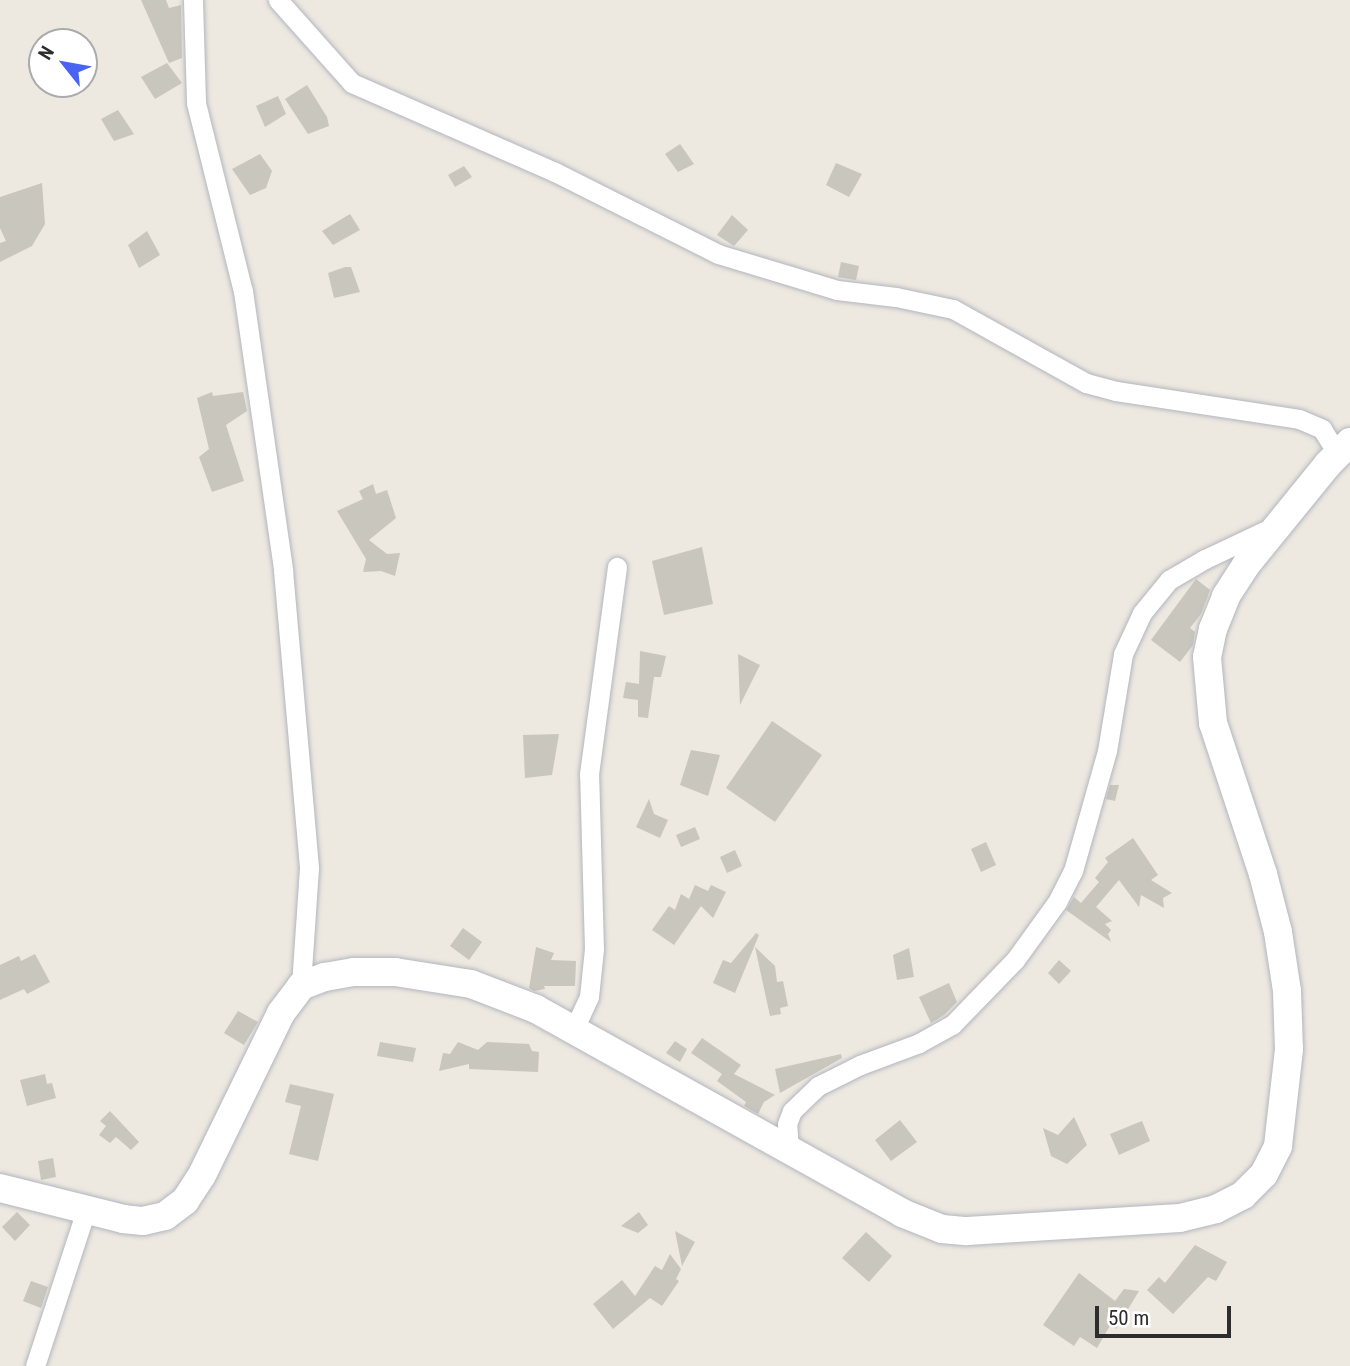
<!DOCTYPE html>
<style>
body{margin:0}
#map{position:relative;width:1350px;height:1366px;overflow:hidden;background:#ede8e0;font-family:"Roboto Condensed",sans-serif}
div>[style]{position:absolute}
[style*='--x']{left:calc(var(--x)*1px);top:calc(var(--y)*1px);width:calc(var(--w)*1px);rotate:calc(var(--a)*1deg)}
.building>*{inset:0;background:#c9c6be}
.roads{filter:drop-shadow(0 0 2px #b3b6bf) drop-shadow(0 0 2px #b3b6bf)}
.street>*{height:19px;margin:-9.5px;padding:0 9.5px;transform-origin:9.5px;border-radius:9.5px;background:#fff}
.secondary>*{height:28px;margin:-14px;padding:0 14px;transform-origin:14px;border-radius:14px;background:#fff}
span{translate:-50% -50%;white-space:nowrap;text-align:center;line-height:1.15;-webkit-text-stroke:5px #fff;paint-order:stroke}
.north{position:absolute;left:28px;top:28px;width:70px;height:70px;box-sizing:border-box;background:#fff;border:2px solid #ababab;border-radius:50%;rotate:301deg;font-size:19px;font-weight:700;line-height:28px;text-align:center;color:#2d2d2d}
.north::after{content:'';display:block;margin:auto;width:24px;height:32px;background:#4963f2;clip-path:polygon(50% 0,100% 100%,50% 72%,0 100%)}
.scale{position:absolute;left:1095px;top:1306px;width:136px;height:32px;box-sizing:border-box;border:4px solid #2d2d2d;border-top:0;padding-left:9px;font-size:21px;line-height:24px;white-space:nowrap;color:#2d2d2d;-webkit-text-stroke:5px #fff;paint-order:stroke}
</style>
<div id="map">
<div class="building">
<div style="clip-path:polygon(141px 0,166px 0,169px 8px,181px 5px,182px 58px,169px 63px)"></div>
<div style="clip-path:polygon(167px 63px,182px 83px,155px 99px,141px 77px)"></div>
<div style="clip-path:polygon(307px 85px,327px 117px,329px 126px,308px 134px,285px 99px)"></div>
<div style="clip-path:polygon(278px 96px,286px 114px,265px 127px,256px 106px)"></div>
<div style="clip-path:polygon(118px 110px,134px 134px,114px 141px,101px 119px)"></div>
<div style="clip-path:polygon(680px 144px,694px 164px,678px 172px,665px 154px)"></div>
<div style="clip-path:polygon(260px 154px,272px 171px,266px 188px,250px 195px,232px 169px)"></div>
<div style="clip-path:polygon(836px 163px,862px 174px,849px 197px,826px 185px)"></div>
<div style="clip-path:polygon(464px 166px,472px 177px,455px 187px,448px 175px)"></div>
<div style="clip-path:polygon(42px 183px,45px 224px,32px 246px,0 262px,0 243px,6px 241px,0 228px,0 197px)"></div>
<div style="clip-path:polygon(350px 214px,360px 230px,333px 245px,322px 231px)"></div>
<div style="clip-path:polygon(732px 215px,748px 230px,734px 246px,717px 235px)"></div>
<div style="clip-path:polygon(147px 231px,160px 255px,139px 268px,128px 245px)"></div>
<div style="clip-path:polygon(841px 262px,859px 266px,856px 280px,838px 277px)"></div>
<div style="clip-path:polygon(345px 267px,351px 267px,360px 292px,334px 298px,328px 273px)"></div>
<div style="clip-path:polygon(212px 392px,213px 396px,243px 392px,247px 411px,226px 425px,244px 481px,212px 492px,199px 457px,209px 449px,197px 398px)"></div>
<div style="clip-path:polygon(373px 484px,376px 494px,387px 490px,396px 518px,369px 540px,387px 554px,400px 553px,395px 576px,381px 571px,363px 572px,366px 559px,337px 511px,363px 499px,359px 491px)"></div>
<div style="clip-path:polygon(702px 547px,713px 604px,664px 615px,652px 561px)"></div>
<div style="clip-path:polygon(1196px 579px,1210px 590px,1201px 614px,1190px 628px,1195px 632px,1193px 645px,1180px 662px,1151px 640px)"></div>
<div style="clip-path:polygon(640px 651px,666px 656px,661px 677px,654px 677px,648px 718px,638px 717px,638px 700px,623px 698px,626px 682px,639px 684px)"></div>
<div style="clip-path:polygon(738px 654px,760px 665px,740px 705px)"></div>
<div style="clip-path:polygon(772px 721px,822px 755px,775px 822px,726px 788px)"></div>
<div style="clip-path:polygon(559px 734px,552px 775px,525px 778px,523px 735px)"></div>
<div style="clip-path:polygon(691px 750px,720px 755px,708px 796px,680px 785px)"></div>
<div style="clip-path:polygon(1110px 785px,1119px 785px,1115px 801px,1106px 799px)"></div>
<div style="clip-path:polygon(649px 799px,654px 814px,668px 820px,660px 838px,636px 827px)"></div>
<div style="clip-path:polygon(695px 827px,700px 839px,681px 847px,676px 835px)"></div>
<div style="clip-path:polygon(1133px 838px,1158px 875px,1151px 880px,1172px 893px,1163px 898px,1164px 908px,1141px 895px,1139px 907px,1119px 880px,1096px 907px,1112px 921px,1105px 924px,1111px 930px,1108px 934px,1111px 942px,1066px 910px,1074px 897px,1081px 903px,1099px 882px,1095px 878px,1108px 862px,1105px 858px)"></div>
<div style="clip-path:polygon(986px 842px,996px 865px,981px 872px,971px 849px)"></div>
<div style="clip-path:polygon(735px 850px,742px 866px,727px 873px,720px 857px)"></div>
<div style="clip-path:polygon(695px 885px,708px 891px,711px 885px,726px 892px,713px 918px,701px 906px,674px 945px,652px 930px,669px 906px,675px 910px,681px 894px,689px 899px)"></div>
<div style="clip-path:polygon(463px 928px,482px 942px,469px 960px,450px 946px)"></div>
<div style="clip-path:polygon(756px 933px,759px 935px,735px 993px,713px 983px,723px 960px,731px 963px)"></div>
<div style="clip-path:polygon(536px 947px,554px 953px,551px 960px,576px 961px,575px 986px,544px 986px,545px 989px,534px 991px,529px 988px)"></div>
<div style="clip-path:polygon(755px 947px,775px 966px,777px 982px,783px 981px,788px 1006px,780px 1008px,781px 1014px,770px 1016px)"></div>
<div style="clip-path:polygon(909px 948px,914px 977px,897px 980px,893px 955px)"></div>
<div style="clip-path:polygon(35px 954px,50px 982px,27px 994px,24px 989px,0 1000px,0 965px,19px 956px,21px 961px)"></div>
<div style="clip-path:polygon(1059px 960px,1071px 971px,1059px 984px,1048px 973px)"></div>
<div style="clip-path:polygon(949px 983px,957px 1002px,944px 1015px,931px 1023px,919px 997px)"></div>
<div style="clip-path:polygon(238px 1011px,258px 1022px,244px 1045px,224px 1033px)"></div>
<div style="clip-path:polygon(702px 1038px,741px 1065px,734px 1074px,775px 1095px,764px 1102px,758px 1114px,744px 1106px,746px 1102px,717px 1081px,722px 1074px,691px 1053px)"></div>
<div style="clip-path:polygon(675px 1041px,687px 1049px,680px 1062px,666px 1053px)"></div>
<div style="clip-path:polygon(380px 1042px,416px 1048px,413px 1062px,377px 1056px)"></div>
<div style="clip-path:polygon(458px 1042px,478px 1050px,487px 1042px,529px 1044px,532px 1051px,539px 1052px,538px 1072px,469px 1069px,469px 1064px,439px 1071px,443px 1053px,450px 1054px)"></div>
<div style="clip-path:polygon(841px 1054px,842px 1058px,780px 1093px,775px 1069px)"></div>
<div style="clip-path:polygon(45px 1074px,47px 1084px,52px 1083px,56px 1098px,27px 1106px,20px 1080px)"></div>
<div style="clip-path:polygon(290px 1084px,334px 1094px,318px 1161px,289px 1154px,301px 1106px,285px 1102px)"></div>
<div style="clip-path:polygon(110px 1111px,139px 1142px,131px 1150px,116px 1137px,110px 1143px,99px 1135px,106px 1126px,100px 1121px)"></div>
<div style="clip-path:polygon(1074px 1117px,1087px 1145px,1067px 1164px,1051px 1156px,1043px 1128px,1058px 1135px)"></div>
<div style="clip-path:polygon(900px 1120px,917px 1142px,891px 1161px,875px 1140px)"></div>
<div style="clip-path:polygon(1142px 1121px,1150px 1141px,1119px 1155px,1110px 1134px)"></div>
<div style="clip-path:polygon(53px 1158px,56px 1177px,41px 1180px,38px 1161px)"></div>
<div style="clip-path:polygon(17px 1212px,30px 1225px,15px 1241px,2px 1227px)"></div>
<div style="clip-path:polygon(639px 1212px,648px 1225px,638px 1233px,621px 1226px)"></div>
<div style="clip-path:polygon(675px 1231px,695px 1242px,682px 1266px)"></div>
<div style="clip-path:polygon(866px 1232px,892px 1256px,869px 1282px,842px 1258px)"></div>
<div style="clip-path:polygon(1195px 1245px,1227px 1262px,1216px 1281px,1208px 1277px,1173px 1314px,1147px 1290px,1159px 1277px,1165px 1283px)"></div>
<div style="clip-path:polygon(670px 1254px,681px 1269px,676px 1279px,679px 1281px,662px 1306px,650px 1298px,613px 1329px,593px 1304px,622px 1280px,635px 1296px,655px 1266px,662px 1270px)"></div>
<div style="clip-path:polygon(1079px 1273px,1115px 1301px,1124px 1289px,1139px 1291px,1116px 1329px,1111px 1324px,1097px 1348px,1080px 1337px,1074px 1346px,1043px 1325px)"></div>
<div style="clip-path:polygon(31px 1281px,48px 1287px,41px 1308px,23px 1301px)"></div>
</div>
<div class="roads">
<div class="street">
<div style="--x:193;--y:0;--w:103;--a:88.3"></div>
<div style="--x:196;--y:103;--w:194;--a:76"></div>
<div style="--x:243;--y:291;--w:282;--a:81.8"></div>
<div style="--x:283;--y:570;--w:299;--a:85"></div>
<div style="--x:309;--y:868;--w:118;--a:93.9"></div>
<div style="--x:278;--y:0;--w:111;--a:48.3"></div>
<div style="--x:352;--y:83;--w:222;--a:23.7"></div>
<div style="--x:555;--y:172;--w:182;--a:26.7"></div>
<div style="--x:718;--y:254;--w:124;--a:16.8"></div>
<div style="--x:837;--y:290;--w:59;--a:6.8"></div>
<div style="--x:896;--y:297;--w:58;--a:11.9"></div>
<div style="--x:953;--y:309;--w:152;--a:29.1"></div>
<div style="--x:1086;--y:383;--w:31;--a:15"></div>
<div style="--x:1116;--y:391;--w:185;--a:8.7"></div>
<div style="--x:1299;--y:419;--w:25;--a:23"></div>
<div style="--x:1322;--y:429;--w:28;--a:58"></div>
<div style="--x:574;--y:1029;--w:35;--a:-65"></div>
<div style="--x:589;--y:997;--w:48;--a:-84.1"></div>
<div style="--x:594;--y:949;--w:175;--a:-91.6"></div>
<div style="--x:589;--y:774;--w:209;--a:-82.3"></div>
<div style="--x:789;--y:1150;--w:26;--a:-94"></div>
<div style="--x:787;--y:1124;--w:14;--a:-69"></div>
<div style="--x:792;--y:1111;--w:36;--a:-44"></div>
<div style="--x:818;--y:1086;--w:47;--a:-26.6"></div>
<div style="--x:860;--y:1065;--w:63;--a:-20.4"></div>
<div style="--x:919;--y:1043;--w:38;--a:-29"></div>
<div style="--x:952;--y:1025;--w:91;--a:-45.9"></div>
<div style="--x:1015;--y:960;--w:72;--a:-54.1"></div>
<div style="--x:1057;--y:902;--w:35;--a:-63"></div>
<div style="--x:1073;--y:871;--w:125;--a:-74.2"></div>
<div style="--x:1107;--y:751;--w:98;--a:-80.6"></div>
<div style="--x:1123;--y:654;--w:45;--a:-65.1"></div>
<div style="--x:1142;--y:613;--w:43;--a:-50.7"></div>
<div style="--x:1169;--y:580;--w:42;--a:-30.3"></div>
<div style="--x:1205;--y:559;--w:73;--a:-25.2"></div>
<div style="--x:35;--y:1366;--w:164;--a:-71.9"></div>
</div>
<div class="secondary">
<div style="--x:0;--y:1188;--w:127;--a:14.1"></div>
<div style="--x:123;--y:1219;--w:20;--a:6"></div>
<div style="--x:143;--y:1221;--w:23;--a:-13"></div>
<div style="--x:165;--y:1216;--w:25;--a:-37"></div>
<div style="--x:185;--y:1201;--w:31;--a:-57"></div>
<div style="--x:202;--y:1175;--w:180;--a:-64"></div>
<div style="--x:281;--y:1013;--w:34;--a:-53"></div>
<div style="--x:301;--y:986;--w:26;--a:-21"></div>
<div style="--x:325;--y:977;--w:29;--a:-10"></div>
<div style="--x:354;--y:972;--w:41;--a:0"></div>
<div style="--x:395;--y:972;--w:77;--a:9"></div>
<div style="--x:471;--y:984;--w:70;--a:21"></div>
<div style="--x:536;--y:1009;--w:419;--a:29.1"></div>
<div style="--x:902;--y:1213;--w:43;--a:21.8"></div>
<div style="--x:942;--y:1229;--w:25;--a:5"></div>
<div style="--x:967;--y:1231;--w:213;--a:-3.5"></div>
<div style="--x:1180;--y:1218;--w:37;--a:-14"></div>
<div style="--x:1216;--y:1209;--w:30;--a:-27"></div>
<div style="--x:1243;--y:1195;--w:30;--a:-45"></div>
<div style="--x:1264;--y:1174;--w:31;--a:-63"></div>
<div style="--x:1278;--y:1146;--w:98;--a:-83.5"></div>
<div style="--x:1289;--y:1049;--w:58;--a:-92"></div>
<div style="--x:1287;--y:991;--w:60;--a:-98.7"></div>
<div style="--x:1278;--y:932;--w:60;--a:-104.5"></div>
<div style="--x:1263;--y:874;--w:159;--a:-108.3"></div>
<div style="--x:1213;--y:723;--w:66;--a:-95.2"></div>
<div style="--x:1207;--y:657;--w:29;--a:-78"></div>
<div style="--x:1213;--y:629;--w:35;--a:-68"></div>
<div style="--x:1226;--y:596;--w:37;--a:-57"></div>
<div style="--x:1246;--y:565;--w:130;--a:-50.9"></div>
<div style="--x:1328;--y:464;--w:31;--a:-45"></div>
</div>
</div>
<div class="north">N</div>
<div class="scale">50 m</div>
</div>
